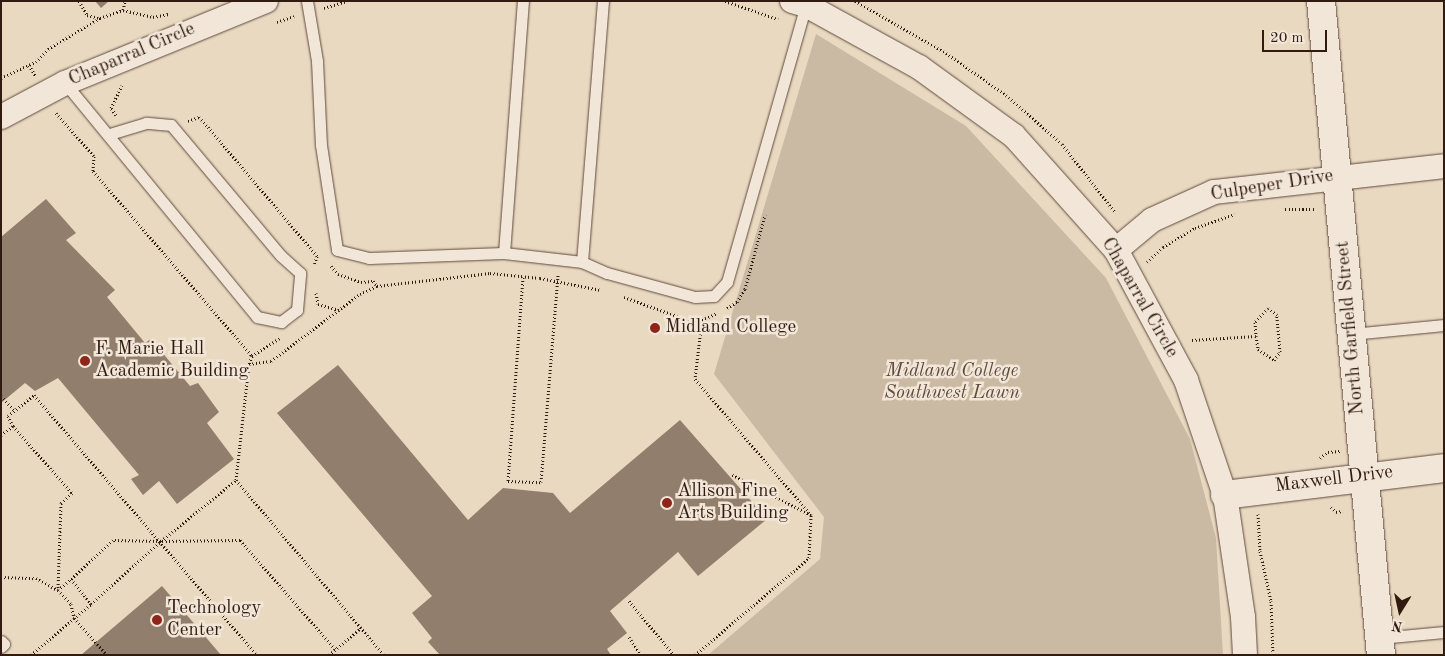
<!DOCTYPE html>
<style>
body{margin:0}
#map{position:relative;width:1445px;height:656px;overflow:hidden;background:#e9d9c1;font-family:"Old Standard TT",serif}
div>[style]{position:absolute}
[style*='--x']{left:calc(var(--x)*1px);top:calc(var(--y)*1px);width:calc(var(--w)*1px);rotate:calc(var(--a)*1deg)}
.green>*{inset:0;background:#cab9a3}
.building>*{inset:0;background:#917e6c}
.path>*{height:3px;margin-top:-1.5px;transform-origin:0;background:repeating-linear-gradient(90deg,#311b10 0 1px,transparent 0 3.5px)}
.roads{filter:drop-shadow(0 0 1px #5f4a3c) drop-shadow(0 0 1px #5f4a3c)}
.service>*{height:11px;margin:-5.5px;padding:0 5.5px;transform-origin:5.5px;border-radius:5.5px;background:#f1e6d7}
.minor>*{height:24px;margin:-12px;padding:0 12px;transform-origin:12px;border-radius:12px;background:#f1e6d7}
.tertiary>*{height:28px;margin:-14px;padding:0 14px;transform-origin:14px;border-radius:14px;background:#f1e6d7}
.secondary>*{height:28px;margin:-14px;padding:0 14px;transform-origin:14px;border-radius:14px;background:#f1e6d7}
.dots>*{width:14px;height:14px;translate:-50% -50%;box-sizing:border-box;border:2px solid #f1e6d7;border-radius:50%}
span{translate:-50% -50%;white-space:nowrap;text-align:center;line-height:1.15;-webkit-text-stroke:5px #f1e6d7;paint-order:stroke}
.street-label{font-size:19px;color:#311b10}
.poi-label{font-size:19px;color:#311b10}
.left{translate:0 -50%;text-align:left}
.park-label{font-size:19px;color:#5f4a3c;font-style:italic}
.frame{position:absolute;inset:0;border:2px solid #311b10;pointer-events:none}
.north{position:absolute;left:1375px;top:586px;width:50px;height:50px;-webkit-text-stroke:4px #f1e6d7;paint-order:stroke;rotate:190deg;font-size:14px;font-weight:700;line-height:20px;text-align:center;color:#311b10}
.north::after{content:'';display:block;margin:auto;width:18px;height:22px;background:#311b10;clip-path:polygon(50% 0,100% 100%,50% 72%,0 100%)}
.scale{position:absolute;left:1262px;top:30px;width:65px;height:22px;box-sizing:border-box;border:2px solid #311b10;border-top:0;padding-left:6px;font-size:15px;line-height:18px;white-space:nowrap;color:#311b10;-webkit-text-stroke:4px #f1e6d7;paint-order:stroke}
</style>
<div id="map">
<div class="green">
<div style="clip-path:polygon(816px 34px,966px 126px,1106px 278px,1190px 439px,1216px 538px,1223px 655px,708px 655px,820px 559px,824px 517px,714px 374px)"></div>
</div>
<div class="building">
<div style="clip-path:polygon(95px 1px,109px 1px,101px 8px)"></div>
<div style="clip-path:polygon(46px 199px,76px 233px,66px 240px,115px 290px,107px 297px,145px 343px,151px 339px,190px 386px,198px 383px,219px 412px,207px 423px,234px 459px,177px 504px,159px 481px,143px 495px,131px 479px,139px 475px,58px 378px,35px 391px,25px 383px,1px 403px,1px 237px)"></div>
<div style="clip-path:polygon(338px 365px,468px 520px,503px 488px,553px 493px,570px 513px,680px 420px,767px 519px,698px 576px,678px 552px,610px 611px,627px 633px,607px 649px,611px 655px,440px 655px,428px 642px,432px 638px,412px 613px,432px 596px,277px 413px)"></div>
<div style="clip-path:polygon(162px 586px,221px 655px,81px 655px)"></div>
</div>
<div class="path">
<div style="--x:79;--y:1;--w:16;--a:60"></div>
<div style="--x:87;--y:15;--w:12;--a:14"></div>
<div style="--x:725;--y:1;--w:56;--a:18.8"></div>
<div style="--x:855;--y:1;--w:105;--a:29.7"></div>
<div style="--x:946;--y:53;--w:73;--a:35"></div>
<div style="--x:1006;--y:95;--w:74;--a:41.2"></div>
<div style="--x:1062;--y:144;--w:86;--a:52.1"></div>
<div style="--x:324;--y:8;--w:24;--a:-17"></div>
<div style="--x:123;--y:10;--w:31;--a:13"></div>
<div style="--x:153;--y:17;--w:16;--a:-11"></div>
<div style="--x:277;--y:22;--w:18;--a:-19"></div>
<div style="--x:29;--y:65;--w:12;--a:59"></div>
<div style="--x:1;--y:78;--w:38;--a:-25"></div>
<div style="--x:36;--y:62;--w:18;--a:-47"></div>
<div style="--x:48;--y:49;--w:61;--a:-30.8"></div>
<div style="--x:100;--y:18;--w:24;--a:-19"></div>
<div style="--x:123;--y:10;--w:9;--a:-77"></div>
<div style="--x:56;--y:113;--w:57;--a:48.5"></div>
<div style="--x:94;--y:156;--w:15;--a:94"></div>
<div style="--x:93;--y:171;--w:244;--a:49.3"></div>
<div style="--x:252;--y:356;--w:9;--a:111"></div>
<div style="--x:116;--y:115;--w:9;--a:-126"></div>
<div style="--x:111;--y:108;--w:25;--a:-64"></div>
<div style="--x:188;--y:121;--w:12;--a:-20"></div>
<div style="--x:199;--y:117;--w:13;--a:48"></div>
<div style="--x:208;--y:127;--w:169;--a:49.8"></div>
<div style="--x:317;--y:256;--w:10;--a:107"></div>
<div style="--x:1285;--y:209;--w:31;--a:0"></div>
<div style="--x:1147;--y:262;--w:22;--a:-43"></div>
<div style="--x:1163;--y:247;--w:37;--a:-31"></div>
<div style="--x:1195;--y:228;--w:42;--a:-19.3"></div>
<div style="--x:331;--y:266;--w:11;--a:49"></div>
<div style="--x:338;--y:274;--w:24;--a:19"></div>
<div style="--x:361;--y:282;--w:12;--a:-5"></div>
<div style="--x:373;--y:281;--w:6;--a:51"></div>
<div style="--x:523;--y:277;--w:205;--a:94.2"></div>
<div style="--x:508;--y:481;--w:33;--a:2"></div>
<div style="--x:541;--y:482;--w:209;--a:-85.3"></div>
<div style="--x:316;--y:293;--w:11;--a:80"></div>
<div style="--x:318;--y:304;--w:22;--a:16"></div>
<div style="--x:624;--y:297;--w:65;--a:19.8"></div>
<div style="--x:685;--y:319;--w:17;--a:3"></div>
<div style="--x:702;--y:320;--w:59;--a:96.8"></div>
<div style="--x:695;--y:379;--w:179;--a:49.5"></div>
<div style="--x:811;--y:515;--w:90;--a:-152.9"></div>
<div style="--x:727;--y:308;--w:12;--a:-31"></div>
<div style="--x:737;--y:302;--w:15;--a:-58"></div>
<div style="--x:745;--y:289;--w:77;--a:-74.9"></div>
<div style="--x:702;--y:320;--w:17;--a:-25"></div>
<div style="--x:1192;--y:340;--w:64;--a:-3.6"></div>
<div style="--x:1256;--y:336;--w:13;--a:81"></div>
<div style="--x:1258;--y:349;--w:19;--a:35"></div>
<div style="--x:1274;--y:360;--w:10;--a:-53"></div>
<div style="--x:1280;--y:352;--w:37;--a:-95"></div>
<div style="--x:1277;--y:315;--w:11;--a:-142"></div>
<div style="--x:1268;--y:308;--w:19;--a:133"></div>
<div style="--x:1255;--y:322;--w:14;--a:86"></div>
<div style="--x:252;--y:356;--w:33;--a:-33"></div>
<div style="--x:1;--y:396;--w:21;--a:47"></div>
<div style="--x:13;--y:426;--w:89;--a:48.6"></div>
<div style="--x:72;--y:493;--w:15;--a:138"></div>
<div style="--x:61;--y:503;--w:87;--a:92"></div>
<div style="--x:58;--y:590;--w:17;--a:-40"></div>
<div style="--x:1;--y:435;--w:15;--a:-37"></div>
<div style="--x:13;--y:426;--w:11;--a:-117"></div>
<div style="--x:8;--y:416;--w:33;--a:-39"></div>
<div style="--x:34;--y:395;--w:343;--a:49.4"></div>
<div style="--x:1320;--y:458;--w:10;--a:-37"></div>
<div style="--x:1328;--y:452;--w:12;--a:-5"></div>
<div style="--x:236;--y:480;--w:229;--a:49.8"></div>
<div style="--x:1331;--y:507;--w:7;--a:45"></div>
<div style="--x:1336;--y:512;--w:7;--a:-8"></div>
<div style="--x:1258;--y:514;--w:37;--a:87"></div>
<div style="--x:1260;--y:551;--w:51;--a:77.6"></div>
<div style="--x:1271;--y:601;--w:54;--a:87.9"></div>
<div style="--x:1;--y:577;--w:35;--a:2"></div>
<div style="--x:36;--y:578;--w:25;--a:29"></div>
<div style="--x:58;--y:590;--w:19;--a:47"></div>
<div style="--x:71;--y:604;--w:14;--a:78"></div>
<div style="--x:74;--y:618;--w:50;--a:48.3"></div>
<div style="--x:629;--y:601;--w:70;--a:50.2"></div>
<div style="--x:629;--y:637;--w:22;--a:56"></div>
<div style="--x:335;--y:649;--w:145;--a:-131.1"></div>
<div style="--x:240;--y:540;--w:79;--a:179.3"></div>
<div style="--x:161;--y:541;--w:48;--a:-178.8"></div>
<div style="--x:113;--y:540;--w:57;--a:137.1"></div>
<div style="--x:71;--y:579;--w:32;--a:51"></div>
<div style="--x:91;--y:604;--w:94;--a:-42"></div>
<div style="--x:161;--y:541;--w:97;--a:-39.1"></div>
<div style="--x:236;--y:480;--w:117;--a:-83.6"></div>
<div style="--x:249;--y:364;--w:22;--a:-8"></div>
<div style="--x:271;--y:361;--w:111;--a:-37"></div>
<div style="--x:360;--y:294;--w:19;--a:-25"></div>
<div style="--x:377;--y:286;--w:114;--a:-6.6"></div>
<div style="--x:490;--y:273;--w:50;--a:5.7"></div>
<div style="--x:540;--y:278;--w:62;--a:11.1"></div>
<div style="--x:31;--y:655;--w:79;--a:-40.4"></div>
<div style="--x:329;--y:655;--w:42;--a:-40.2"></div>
<div style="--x:695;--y:655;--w:150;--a:-40.4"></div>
<div style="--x:809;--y:558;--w:43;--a:-87.3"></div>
</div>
<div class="roads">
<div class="service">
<div style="--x:307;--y:1;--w:61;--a:80.5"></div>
<div style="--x:317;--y:61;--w:84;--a:87.3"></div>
<div style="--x:321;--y:145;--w:106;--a:81.3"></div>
<div style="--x:337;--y:250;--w:33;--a:14"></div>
<div style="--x:369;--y:258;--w:135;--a:-2.1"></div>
<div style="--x:504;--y:253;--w:253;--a:-85.7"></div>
<div style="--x:603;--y:1;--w:262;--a:94.6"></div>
<div style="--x:582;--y:262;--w:27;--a:24"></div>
<div style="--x:607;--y:273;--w:91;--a:15.3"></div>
<div style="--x:695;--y:297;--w:19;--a:-3"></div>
<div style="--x:714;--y:296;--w:19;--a:-47"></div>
<div style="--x:727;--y:282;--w:288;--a:-74.1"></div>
<div style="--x:65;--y:83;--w:303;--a:50.6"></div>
<div style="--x:257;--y:317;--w:25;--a:12"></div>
<div style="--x:281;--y:322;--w:20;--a:-37"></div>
<div style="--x:297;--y:310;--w:37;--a:-85"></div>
<div style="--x:300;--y:273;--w:25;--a:-138"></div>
<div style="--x:281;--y:256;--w:171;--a:-130"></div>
<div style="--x:171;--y:125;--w:25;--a:-175"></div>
<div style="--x:146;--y:123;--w:38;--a:163"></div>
<div style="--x:504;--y:253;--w:79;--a:6.6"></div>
<div style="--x:1352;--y:334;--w:92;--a:-5.6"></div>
<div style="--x:1380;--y:638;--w:64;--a:-5.4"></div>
<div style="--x:1;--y:641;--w:4;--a:45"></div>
<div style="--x:4;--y:644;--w:4;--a:135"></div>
</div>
<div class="minor">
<div style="--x:792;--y:1;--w:15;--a:16"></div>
<div style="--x:806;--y:5;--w:129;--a:28.8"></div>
<div style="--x:919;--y:67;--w:117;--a:36"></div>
<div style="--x:1014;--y:136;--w:153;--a:48.2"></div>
<div style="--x:1116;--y:250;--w:148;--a:61.7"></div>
<div style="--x:1186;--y:380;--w:121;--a:71.3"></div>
<div style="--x:1225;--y:495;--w:123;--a:81.6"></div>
<div style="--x:1243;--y:617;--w:38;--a:87"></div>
<div style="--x:1;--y:117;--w:72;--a:-28"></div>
<div style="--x:65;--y:83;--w:217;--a:-22.2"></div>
<div style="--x:1116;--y:250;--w:47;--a:-39.8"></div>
<div style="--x:1152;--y:220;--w:68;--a:-24.3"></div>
<div style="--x:1214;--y:192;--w:231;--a:-6.4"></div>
</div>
<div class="tertiary">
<div style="--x:1225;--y:495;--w:221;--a:-7"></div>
</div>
<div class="secondary">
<div style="--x:1321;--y:1;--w:657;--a:84.76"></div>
</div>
</div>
<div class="dots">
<div style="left:655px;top:328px;background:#8f2418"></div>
<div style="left:85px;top:361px;background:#8f2418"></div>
<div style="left:667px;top:503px;background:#8f2418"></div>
<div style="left:157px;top:620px;background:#8f2418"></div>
</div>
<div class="street-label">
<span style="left:132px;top:55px;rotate:-23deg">Chaparral Circle</span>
<span style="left:1272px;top:186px;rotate:-9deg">Culpeper Drive</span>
<span style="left:1139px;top:298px;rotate:60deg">Chaparral Circle</span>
<span style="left:1351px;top:328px;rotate:-95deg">North Garfield Street</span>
<span style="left:1334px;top:480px;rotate:-7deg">Maxwell Drive</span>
</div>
<div class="poi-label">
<span class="left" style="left:665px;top:328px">Midland College</span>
<span class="left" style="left:95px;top:361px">F. Marie Hall<br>Academic Building</span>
<span class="left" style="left:677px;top:503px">Allison Fine<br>Arts Building</span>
<span class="left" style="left:167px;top:620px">Technology<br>Center</span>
</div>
<div class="park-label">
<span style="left:952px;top:383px">Midland College<br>Southwest Lawn</span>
</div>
<div class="frame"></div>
<div class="north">N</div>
<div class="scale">20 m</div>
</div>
